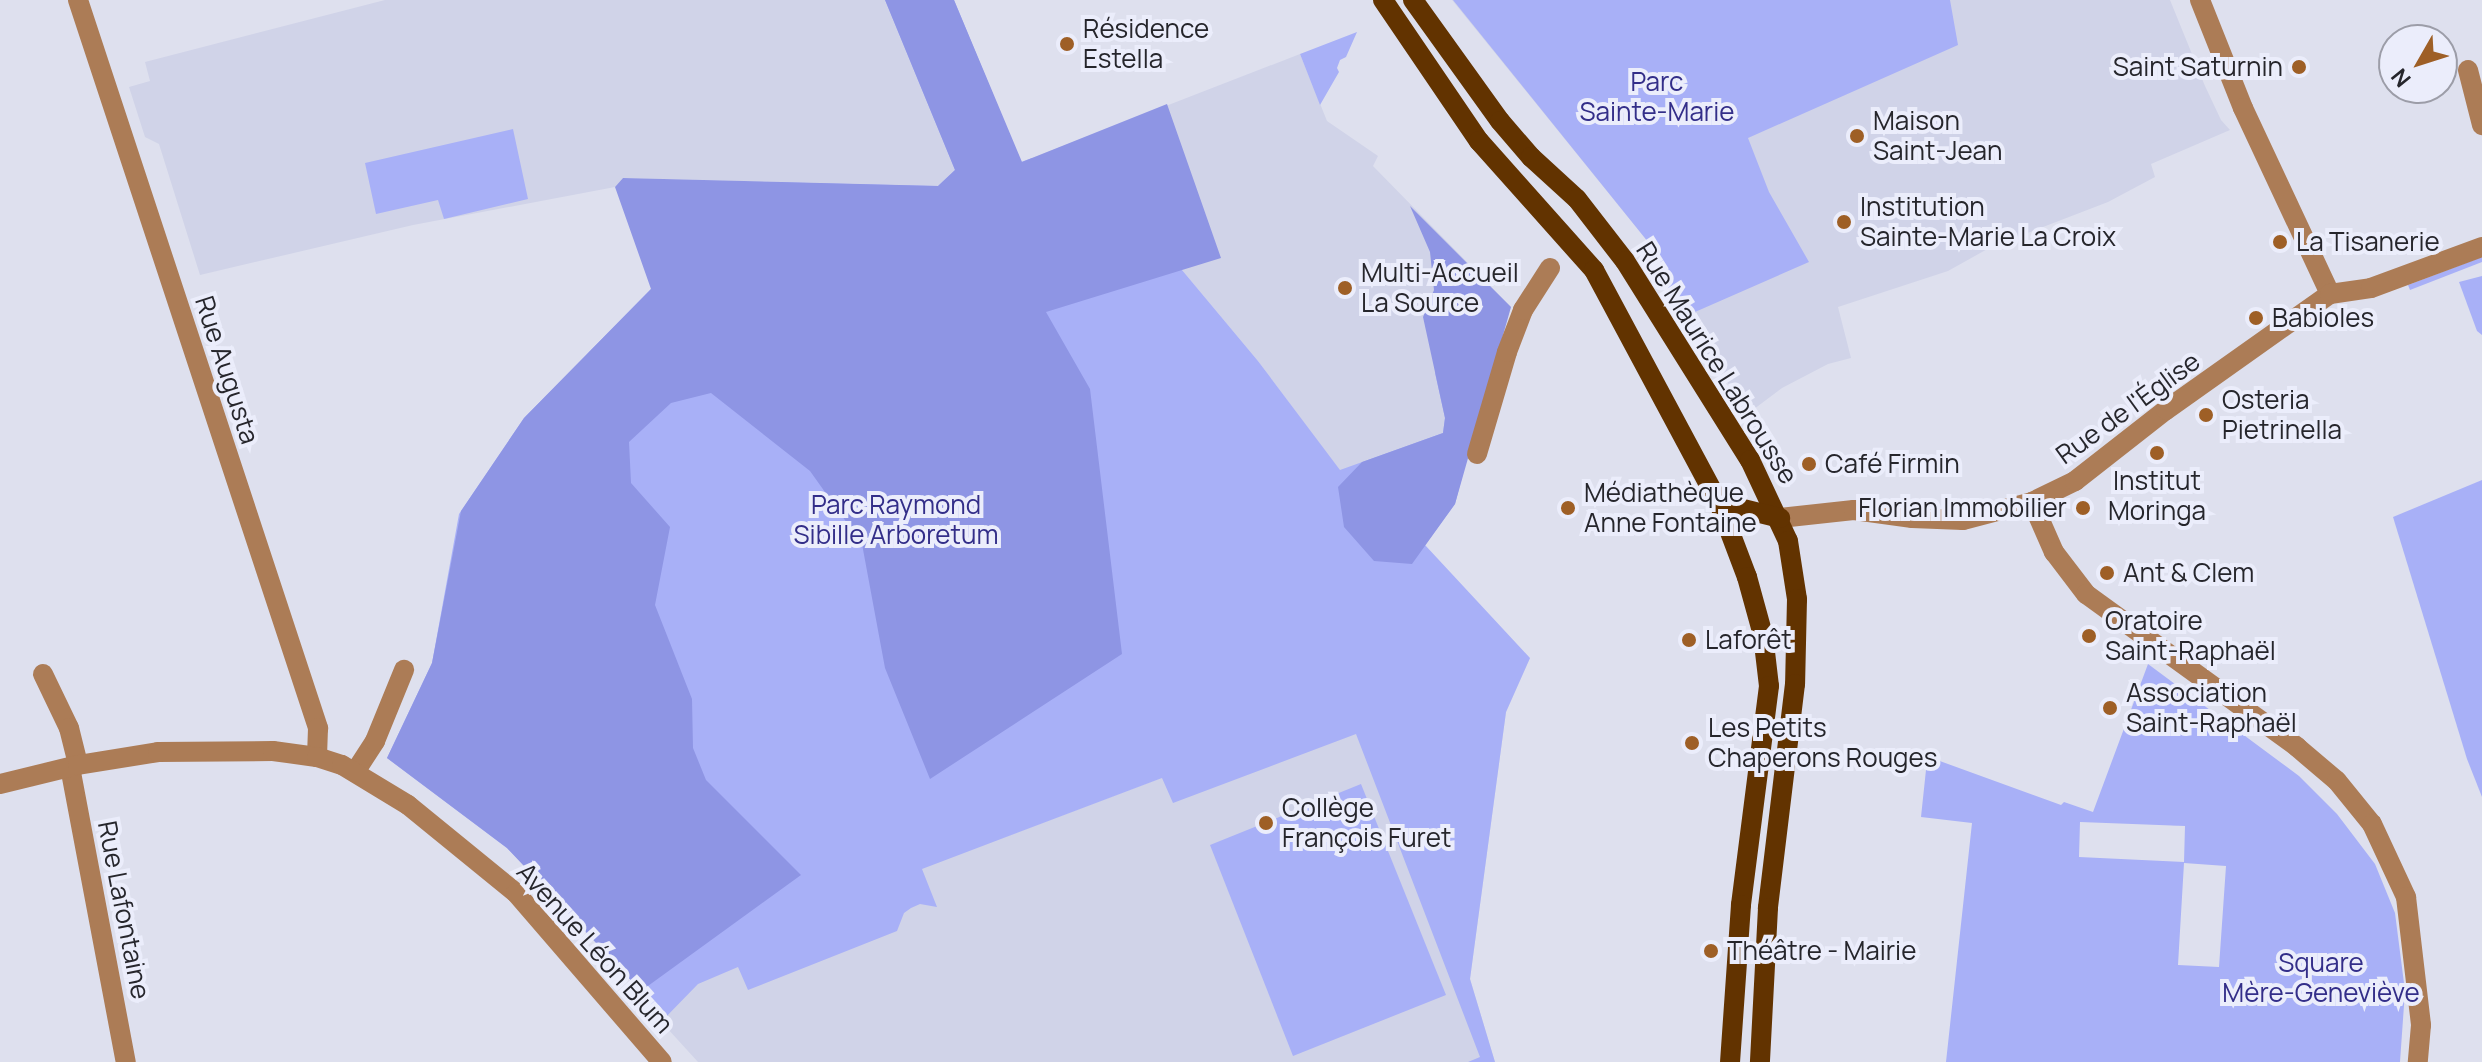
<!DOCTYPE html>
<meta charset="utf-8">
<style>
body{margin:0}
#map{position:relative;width:2482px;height:1062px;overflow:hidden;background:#dee0ee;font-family:Manrope,sans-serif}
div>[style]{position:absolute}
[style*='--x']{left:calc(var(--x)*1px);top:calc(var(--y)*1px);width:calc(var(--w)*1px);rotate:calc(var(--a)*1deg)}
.built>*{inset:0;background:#d0d3e8}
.green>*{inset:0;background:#a8b0f7}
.forest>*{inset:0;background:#8e95e4}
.minor>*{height:20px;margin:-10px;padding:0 10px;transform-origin:10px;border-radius:10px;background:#ac7c56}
.major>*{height:20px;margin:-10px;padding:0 10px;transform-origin:10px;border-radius:10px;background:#623300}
.dots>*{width:22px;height:22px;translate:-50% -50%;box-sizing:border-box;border:4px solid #ebedfb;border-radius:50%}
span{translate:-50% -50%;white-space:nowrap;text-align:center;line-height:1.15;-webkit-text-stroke:8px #ebedfb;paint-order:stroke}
.poi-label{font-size:26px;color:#26262c}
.left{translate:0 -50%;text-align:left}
.right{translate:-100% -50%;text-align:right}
.park-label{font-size:26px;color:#332e89}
.street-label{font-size:26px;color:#26262c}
.north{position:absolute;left:2378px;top:24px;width:80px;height:80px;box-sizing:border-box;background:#ebedfb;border:2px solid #9c9da8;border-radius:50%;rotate:231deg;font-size:22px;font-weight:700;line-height:32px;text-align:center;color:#26262c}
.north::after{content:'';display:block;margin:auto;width:28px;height:36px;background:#9e5f26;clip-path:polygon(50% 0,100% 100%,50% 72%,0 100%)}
</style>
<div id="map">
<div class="built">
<div style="clip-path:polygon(385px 0,885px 0,955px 170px,938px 186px,623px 178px,615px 187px,413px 225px,200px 275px,159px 144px,145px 137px,129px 87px,150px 81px,145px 62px)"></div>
<div style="clip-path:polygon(1452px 0,2170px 0,2205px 86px,2221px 120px,2230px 130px,2151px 164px,2155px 177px,2108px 202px,1991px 247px,1948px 271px,1838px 307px,1851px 358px,1828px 364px,1782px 388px,1750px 412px,1679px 319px,1657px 253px)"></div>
<div style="clip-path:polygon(1300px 54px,1327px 121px,1378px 156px,1373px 166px,1511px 307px,1469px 452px,1340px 471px,1258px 361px,1182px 270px,1032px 158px)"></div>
<div style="clip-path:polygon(1530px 658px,1506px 712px,1470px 979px,1495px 1062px,698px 1062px,656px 1016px,692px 979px,861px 891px,1278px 734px)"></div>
</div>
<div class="green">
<div style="clip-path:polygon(885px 0,954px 0,1021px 162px,1032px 158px,1182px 270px,1258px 361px,1340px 470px,1443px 433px,1445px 418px,1435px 373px,1492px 362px,1455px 504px,1425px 545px,1530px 658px,1506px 712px,1470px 979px,1495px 1062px,1468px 1062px,1480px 1057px,1356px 734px,1173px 803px,1162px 778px,922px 869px,937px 907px,920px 904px,911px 908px,904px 913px,897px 931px,748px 990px,738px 967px,698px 984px,661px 1022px,648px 999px,568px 910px,507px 848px,387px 758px,432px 663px,459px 514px,524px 418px,651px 289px,769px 182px,938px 186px,955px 170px)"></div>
<div style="clip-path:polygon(1453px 0,1950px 0,1958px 45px,1748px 138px,1769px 192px,1809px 262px,1679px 319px,1657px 253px)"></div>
<div style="clip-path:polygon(1357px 32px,1346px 57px,1340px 60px,1337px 68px,1339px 72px,1320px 105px,1300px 54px)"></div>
<div style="clip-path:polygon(513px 129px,528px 199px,444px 219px,438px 200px,376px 214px,365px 163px)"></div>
<div style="clip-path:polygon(2482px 257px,2482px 262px,2410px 290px,2408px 285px)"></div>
<div style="clip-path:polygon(2482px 276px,2482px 335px,2477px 331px,2459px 282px)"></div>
<div style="clip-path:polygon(2482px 480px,2482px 797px,2467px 759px,2393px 517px)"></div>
<div style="clip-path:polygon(evenodd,2148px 664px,2299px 776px,2337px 814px,2375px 864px,2395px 913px,2405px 991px,2400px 1062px,1946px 1062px,1972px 823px,1921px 817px,1928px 751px,1937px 760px,2061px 805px,2064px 802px,2093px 812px,2148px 664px,2080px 822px,2185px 826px,2184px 862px,2079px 857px,2080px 822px,2148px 664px,2184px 863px,2226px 866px,2219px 967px,2178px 965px,2184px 863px)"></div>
<div style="clip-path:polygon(1361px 784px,1446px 995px,1293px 1056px,1210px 845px)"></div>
</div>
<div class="forest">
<div style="clip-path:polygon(885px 0,954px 0,1022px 162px,1167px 104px,1221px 258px,1046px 312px,1090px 389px,1122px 654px,930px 779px,885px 668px,862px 544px,810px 471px,711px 393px,671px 403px,629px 442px,631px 483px,670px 527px,655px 605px,692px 699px,693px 748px,706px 780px,801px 875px,641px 991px,507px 848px,387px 758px,432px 663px,461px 511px,524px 418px,651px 289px,615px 187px,623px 178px,938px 186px,955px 170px)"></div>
<div style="clip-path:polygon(1410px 206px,1511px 307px,1455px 504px,1412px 564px,1374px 561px,1344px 527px,1338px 487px,1362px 462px,1443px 433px,1445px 418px,1423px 317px,1434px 290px,1430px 252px)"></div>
</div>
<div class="minor">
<div style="--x:78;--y:0;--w:767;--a:71.75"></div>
<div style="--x:318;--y:728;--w:29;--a:92"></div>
<div style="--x:2200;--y:0;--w:116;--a:68.3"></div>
<div style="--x:2243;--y:108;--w:205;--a:64.9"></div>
<div style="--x:2468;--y:70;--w:57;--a:75.7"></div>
<div style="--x:1477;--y:454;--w:106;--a:-73.6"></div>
<div style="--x:1507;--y:352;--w:45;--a:-69.1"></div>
<div style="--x:1523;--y:310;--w:50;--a:-57.3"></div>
<div style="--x:2032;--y:502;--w:55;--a:66.3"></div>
<div style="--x:2054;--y:552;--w:53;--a:52.7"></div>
<div style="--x:2086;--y:594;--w:261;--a:35.9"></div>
<div style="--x:2297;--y:747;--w:52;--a:40.4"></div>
<div style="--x:2337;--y:781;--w:55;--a:50.9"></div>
<div style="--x:2372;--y:824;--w:81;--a:65"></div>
<div style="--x:2406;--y:897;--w:129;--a:83.3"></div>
<div style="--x:2421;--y:1025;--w:37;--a:95"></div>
<div style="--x:1780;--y:518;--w:74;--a:-6.2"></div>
<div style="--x:1854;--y:510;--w:59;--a:7.9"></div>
<div style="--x:1912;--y:518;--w:51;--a:2.2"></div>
<div style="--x:1963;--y:520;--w:71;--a:-14.6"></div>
<div style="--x:2032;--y:502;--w:48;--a:-26"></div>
<div style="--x:2075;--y:481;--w:115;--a:-38"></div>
<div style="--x:2166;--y:410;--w:201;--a:-35.3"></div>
<div style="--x:2330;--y:294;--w:41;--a:-8.3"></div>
<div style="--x:2371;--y:288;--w:118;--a:-20.3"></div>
<div style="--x:43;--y:674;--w:60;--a:64.3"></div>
<div style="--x:69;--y:728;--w:38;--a:76"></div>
<div style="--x:70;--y:767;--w:300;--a:79.3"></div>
<div style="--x:355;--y:772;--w:37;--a:-57"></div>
<div style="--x:375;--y:741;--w:77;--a:-67.8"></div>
<div style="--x:0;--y:784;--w:80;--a:-13.7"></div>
<div style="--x:78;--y:765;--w:81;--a:-9.2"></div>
<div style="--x:158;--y:752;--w:115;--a:-0.5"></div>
<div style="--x:273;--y:751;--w:44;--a:7.8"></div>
<div style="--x:317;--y:757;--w:26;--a:18"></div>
<div style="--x:342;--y:765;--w:77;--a:31.2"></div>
<div style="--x:408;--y:805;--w:139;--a:39.2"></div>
<div style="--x:516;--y:893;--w:223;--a:49.2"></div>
</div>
<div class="major">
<div style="--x:1383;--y:0;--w:171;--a:55.8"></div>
<div style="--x:1479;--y:141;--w:173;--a:48.3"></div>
<div style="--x:1594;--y:270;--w:264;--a:61.8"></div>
<div style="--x:1719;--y:503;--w:79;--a:69.3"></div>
<div style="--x:1747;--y:577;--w:60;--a:74.6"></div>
<div style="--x:1763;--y:635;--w:51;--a:83.3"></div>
<div style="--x:1769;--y:686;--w:221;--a:97.3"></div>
<div style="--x:1741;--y:905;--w:157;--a:94"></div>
<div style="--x:1413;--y:0;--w:149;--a:54.3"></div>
<div style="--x:1500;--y:121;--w:48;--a:49.3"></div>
<div style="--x:1531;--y:157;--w:62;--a:42.4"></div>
<div style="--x:1577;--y:199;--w:78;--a:52.3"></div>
<div style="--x:1625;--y:261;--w:235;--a:57.9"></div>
<div style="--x:1750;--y:460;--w:89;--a:64.9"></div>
<div style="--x:1788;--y:541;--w:59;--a:81.2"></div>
<div style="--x:1797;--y:599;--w:85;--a:91.3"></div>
<div style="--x:1795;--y:684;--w:226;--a:96.9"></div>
<div style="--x:1768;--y:908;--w:154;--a:93"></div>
<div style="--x:1719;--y:503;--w:63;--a:13.8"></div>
</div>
<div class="dots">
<div style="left:1067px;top:44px;background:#9e5f26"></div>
<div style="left:2299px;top:67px;background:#9e5f26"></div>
<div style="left:1857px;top:136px;background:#9e5f26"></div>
<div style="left:1844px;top:222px;background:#9e5f26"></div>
<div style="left:2280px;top:242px;background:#9e5f26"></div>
<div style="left:1345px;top:288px;background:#9e5f26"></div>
<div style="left:2256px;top:318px;background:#9e5f26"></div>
<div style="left:2206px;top:415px;background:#9e5f26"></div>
<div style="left:2157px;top:453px;background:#9e5f26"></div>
<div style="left:1809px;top:464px;background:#9e5f26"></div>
<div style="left:1568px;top:508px;background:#9e5f26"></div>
<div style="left:2083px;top:508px;background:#9e5f26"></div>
<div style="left:2107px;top:573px;background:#9e5f26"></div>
<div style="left:2089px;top:636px;background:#9e5f26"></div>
<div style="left:1689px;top:640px;background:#9e5f26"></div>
<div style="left:2110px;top:708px;background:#9e5f26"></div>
<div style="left:1692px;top:743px;background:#9e5f26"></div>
<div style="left:1266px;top:823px;background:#9e5f26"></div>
<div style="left:1711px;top:951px;background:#9e5f26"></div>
</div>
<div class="poi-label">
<span class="left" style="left:1083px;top:44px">Résidence<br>Estella</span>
<span class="right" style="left:2283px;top:67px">Saint Saturnin</span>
<span class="left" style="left:1873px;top:136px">Maison<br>Saint-Jean</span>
<span class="left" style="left:1860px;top:222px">Institution<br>Sainte-Marie La Croix</span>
<span class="left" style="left:2296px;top:242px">La Tisanerie</span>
<span class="left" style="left:1361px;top:288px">Multi-Accueil<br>La Source</span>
<span class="left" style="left:2272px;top:318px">Babioles</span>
<span class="left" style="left:2222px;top:415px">Osteria<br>Pietrinella</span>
<span class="left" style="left:1825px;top:464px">Café Firmin</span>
<span style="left:2157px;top:496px">Institut<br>Moringa</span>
<span class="left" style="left:1584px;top:508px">Médiathèque<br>Anne Fontaine</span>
<span class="right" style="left:2067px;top:508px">Florian Immobilier</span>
<span class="left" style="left:2123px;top:573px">Ant &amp; Clem</span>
<span class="left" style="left:2105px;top:636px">Oratoire<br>Saint-Raphaël</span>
<span class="left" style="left:1705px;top:640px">Laforêt</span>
<span class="left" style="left:2126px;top:708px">Association<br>Saint-Raphaël</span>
<span class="left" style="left:1708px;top:743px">Les Petits<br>Chaperons Rouges</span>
<span class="left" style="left:1282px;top:823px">Collège<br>François Furet</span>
<span class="left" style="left:1727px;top:951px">Théâtre - Mairie</span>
</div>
<div class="park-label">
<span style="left:1657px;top:97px">Parc<br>Sainte-Marie</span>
<span style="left:896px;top:520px">Parc Raymond<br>Sibille Arboretum</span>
<span style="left:2321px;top:978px">Square<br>Mère-Geneviève</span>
</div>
<div class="street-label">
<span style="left:1717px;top:363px;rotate:58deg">Rue Maurice Labrousse</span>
<span style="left:227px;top:370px;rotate:72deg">Rue Augusta</span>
<span style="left:2128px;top:408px;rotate:-36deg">Rue de l'Église</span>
<span style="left:124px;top:910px;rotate:79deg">Rue Lafontaine</span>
<span style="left:595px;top:948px;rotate:48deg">Avenue Léon Blum</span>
</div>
<div class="north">N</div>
</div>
